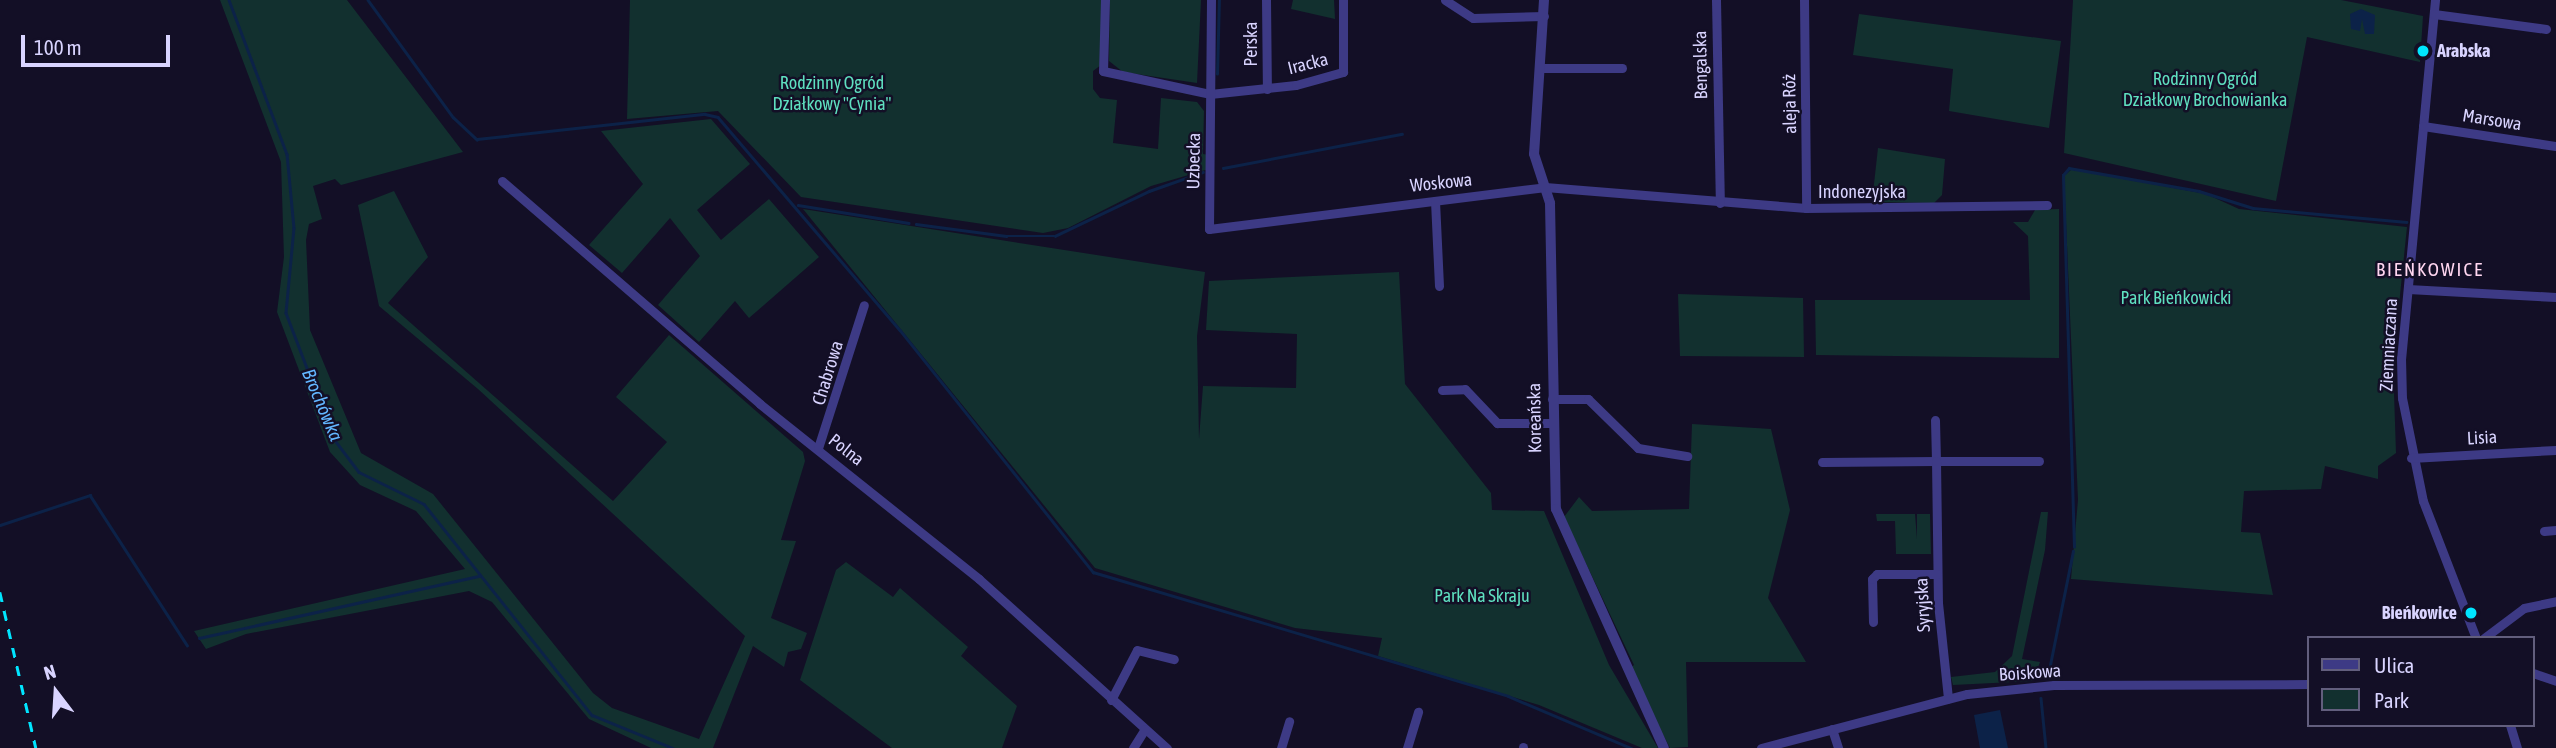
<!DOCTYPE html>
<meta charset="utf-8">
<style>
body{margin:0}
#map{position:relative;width:2556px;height:748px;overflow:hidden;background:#130f26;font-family:"Asap Condensed",sans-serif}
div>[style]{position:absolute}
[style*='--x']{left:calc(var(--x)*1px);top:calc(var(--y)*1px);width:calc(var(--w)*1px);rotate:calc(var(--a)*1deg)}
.green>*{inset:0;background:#12302f}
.water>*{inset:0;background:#0c2248}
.stream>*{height:2.5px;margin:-1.25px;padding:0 1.25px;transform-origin:1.25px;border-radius:1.25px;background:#0c2248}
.minor>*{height:9px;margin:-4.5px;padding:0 4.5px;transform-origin:4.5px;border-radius:4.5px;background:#3d3a85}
.tertiary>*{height:10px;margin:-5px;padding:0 5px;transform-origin:5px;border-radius:5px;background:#3d3a85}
.rail>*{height:2.5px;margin-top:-1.25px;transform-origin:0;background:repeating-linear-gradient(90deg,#00e5ff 0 10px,transparent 0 19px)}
.dots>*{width:19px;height:19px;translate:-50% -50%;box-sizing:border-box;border:4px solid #130f26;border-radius:50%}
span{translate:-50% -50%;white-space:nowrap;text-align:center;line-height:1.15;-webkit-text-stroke:5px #130f26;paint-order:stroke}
.street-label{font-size:18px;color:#d9d4ff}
.poi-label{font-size:18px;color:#d9d4ff;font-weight:700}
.left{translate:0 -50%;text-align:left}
.right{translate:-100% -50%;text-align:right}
.park-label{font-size:18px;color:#5fe0c0}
.neighbourhood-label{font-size:19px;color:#ffd6f0;letter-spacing:2px}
.water-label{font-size:19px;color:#62b6ff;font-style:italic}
.legend{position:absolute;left:2307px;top:636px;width:228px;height:91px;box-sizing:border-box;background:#130f26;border:2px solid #625e7d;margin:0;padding:9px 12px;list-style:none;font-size:21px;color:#d9d4ff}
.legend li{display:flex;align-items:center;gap:14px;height:35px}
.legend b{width:35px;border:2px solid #625e7d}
.north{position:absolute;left:21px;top:657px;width:70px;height:70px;-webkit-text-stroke:5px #130f26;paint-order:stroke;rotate:343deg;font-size:19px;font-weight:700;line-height:28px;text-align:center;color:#d9d4ff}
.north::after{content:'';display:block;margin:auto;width:24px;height:32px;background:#d9d4ff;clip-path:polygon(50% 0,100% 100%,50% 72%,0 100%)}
.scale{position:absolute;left:21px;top:35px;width:149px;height:32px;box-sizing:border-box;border:4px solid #d9d4ff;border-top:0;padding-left:9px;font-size:21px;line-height:24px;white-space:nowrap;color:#d9d4ff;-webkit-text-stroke:5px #130f26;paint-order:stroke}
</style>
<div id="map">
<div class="green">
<div style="clip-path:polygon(220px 0,347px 0,463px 152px,341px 185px,335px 179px,313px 186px,322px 219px,309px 224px,306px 240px,310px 330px,361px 453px,433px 494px,593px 693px,612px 708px,699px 739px,745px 636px,478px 389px,379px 306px,358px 205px,394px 191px,428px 257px,388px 303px,613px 501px,667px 442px,616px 397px,669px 335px,803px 452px,805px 461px,781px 540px,796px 541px,771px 618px,807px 633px,801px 649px,788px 652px,784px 667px,753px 646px,713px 748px,651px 748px,589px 719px,492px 602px,469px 591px,246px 634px,206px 649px,194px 631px,465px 569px,416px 511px,360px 485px,330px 452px,277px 312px,284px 257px,281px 162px)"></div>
<div style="clip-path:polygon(630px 0,1103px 0,1101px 65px,1093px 71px,1093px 89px,1100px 98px,1117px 100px,1113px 143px,1158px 149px,1161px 98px,1197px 102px,1204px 111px,1203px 154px,1209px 155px,1209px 169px,1151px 186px,1068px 228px,1043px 233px,801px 197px,718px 111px,627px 119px)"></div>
<div style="clip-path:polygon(1110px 0,1201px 0,1197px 83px,1123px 72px,1109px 61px)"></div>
<div style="clip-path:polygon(1293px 0,1334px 0,1335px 19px,1291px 9px)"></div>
<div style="clip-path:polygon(2073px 0,2341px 0,2423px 16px,2420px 62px,2307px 37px,2276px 201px,2064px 153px)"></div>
<div style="clip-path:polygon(1859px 14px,2061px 41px,2049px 128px,1949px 111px,1953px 69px,1853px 55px)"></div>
<div style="clip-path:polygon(711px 119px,750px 164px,697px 210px,721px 240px,769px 199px,819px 257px,749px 318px,735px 301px,699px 342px,658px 305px,700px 256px,670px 218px,622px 273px,589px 245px,643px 184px,601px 131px)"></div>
<div style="clip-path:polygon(1878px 148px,1945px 159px,1942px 195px,1934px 203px,1872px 202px)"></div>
<div style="clip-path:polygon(2072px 169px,2206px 194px,2239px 209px,2407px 227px,2393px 363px,2396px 453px,2378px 466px,2378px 479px,2325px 466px,2321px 489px,2244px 491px,2241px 532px,2260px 533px,2273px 595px,2071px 579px,2078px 500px,2064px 176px)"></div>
<div style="clip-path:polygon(803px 209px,1205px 272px,1197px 336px,1199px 439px,1203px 386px,1296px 388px,1297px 334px,1206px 330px,1209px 281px,1399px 272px,1405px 384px,1491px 493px,1492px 510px,1544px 511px,1609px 665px,1658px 748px,1642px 748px,1539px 705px,1378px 656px,1382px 638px,1295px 628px,1095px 568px)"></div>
<div style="clip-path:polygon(2059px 209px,2059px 358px,1816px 355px,1815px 300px,2030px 300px,2028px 236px,2013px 222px,2028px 222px,2035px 210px)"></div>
<div style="clip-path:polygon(1678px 294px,1803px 298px,1804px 357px,1680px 356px)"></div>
<div style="clip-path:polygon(1692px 424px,1771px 429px,1790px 510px,1768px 598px,1806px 662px,1686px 662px,1688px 747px,1670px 748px,1629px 669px,1634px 665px,1564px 517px,1579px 497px,1592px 511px,1689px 509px)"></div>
<div style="clip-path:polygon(2041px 512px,2048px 512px,2045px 550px,2022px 659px,2040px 662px,2033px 681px,1953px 685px,1951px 677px,1995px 672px,2012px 656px)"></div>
<div style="clip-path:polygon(1876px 514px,1915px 514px,1917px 539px,1917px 514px,1930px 514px,1931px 554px,1896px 554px,1895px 521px,1877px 521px)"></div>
<div style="clip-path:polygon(846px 562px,893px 597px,900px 588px,968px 647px,961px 656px,1017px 706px,1002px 748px,892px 748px,800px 680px,836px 570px)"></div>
</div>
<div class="water">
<div style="clip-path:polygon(2361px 9px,2375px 15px,2374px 34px,2365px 34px,2362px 19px,2360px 31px,2351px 29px,2350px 14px)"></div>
<div style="clip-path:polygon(2000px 710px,2008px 748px,1980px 748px,1974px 715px)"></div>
</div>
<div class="stream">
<div style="--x:229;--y:0;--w:165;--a:69.4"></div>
<div style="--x:287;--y:154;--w:74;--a:84.6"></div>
<div style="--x:294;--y:228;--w:85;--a:95.4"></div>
<div style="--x:286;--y:313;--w:135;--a:69.1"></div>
<div style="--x:334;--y:439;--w:41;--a:52.9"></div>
<div style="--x:359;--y:472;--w:72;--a:26.2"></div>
<div style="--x:424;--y:504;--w:270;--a:51.5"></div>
<div style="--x:592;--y:715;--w:87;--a:22.2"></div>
<div style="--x:368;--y:0;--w:145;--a:54"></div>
<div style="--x:453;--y:117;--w:33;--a:43"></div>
<div style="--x:477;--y:139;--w:229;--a:-6.3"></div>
<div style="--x:705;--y:114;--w:13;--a:13"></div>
<div style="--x:718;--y:117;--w:280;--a:49.5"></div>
<div style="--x:900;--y:330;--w:310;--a:51.4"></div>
<div style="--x:1093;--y:572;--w:433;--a:16.6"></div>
<div style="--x:1508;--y:696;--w:134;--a:22.9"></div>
<div style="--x:1217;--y:74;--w:74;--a:-88.5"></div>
<div style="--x:1223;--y:168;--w:182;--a:-10.8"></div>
<div style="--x:798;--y:205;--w:112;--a:9.2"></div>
<div style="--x:916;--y:224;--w:91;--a:7.6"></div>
<div style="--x:1006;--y:236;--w:49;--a:0"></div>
<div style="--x:1055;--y:236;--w:104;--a:-25.6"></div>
<div style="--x:1149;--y:191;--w:57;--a:-19.4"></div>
<div style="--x:0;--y:525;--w:95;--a:-18.4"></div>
<div style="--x:90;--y:495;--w:179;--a:57.1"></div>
<div style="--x:2074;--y:547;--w:372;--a:-91.7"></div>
<div style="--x:2063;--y:175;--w:9;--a:-49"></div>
<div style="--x:2069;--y:168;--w:132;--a:10"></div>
<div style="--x:2199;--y:191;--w:57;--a:17.5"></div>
<div style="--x:2253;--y:208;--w:154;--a:5.2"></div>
<div style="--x:199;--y:638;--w:287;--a:-12.5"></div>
<div style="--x:2050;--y:665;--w:116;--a:-78.6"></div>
<div style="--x:2041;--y:698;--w:50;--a:84.3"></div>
</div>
<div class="minor">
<div style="--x:1105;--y:0;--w:71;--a:91.6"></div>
<div style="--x:1103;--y:71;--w:109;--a:12.1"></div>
<div style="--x:1210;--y:94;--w:86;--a:-6"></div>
<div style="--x:1296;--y:85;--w:49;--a:-15.5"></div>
<div style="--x:1343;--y:72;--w:72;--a:-90"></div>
<div style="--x:1211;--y:0;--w:229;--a:90.5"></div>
<div style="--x:1209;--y:229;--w:339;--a:-7.1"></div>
<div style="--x:1545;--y:187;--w:262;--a:4.6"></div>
<div style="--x:1806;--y:208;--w:241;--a:-0.7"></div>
<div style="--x:1266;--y:0;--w:89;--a:89.4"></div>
<div style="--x:1445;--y:0;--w:33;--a:33"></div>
<div style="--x:1473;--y:18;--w:71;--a:-1.6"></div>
<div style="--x:1716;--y:0;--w:203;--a:88.9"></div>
<div style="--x:1804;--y:0;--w:208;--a:89.4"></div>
<div style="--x:2435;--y:0;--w:360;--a:95.4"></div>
<div style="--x:2401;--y:358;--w:40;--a:88.6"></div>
<div style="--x:2402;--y:398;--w:105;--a:78.5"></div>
<div style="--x:2423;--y:501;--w:147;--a:68.9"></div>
<div style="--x:2434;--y:14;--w:113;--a:7.6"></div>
<div style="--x:1543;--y:68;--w:79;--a:0"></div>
<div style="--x:2423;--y:126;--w:134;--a:8.6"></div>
<div style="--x:502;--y:181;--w:341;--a:40.8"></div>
<div style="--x:760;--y:404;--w:280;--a:38.6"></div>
<div style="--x:979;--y:579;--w:253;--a:42"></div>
<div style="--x:1435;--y:201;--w:85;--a:87.3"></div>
<div style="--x:2408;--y:289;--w:148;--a:3.1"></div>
<div style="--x:1442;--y:390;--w:23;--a:-2"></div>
<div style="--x:1465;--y:389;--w:47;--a:46.7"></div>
<div style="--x:1497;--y:423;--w:55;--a:0"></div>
<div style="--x:1552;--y:399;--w:36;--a:0"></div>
<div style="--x:1588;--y:399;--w:70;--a:44.4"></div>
<div style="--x:1638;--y:448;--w:50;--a:9.3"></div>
<div style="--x:1935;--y:420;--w:41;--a:88.6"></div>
<div style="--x:1936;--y:461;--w:103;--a:0"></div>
<div style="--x:818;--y:448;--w:150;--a:-72.2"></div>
<div style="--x:2411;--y:458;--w:145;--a:-3.2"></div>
<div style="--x:1822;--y:462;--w:114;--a:-0.5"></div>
<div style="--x:1936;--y:461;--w:142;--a:89.2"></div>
<div style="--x:1938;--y:603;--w:96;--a:84"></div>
<div style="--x:2544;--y:531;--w:12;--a:-5"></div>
<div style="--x:1873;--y:622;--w:43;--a:-91.3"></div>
<div style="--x:1872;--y:579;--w:7;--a:-45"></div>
<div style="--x:1877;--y:574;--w:60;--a:0"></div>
<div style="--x:2484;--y:638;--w:50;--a:-36.9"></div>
<div style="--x:2524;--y:608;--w:33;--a:-12"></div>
<div style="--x:2533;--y:673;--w:24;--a:19"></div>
<div style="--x:1111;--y:700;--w:56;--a:-62.5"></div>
<div style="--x:1137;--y:650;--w:38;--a:14"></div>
<div style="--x:2510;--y:725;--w:24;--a:73"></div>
<div style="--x:1832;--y:729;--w:20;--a:72"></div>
<div style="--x:1133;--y:748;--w:22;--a:-58"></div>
<div style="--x:1281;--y:748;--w:28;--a:-73"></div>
<div style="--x:1407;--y:748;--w:38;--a:-73"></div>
<div style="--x:1523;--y:748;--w:1;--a:-90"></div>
<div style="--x:1761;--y:748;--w:213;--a:-14.7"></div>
<div style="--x:1967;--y:694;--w:87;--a:-5.9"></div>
<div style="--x:2054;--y:685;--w:255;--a:-0.2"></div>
</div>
<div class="tertiary">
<div style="--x:1544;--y:0;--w:154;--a:93.7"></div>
<div style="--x:1534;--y:154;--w:52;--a:71.9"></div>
<div style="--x:1550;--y:203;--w:306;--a:88.9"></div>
<div style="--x:1556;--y:509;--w:262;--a:65.7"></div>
</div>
<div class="rail">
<div style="--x:0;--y:592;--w:160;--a:77"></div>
</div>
<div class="dots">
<div style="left:2423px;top:51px;background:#00e5ff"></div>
<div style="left:2471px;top:613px;background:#00e5ff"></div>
</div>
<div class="street-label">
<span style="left:1251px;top:44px;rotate:-90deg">Perska</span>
<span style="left:1308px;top:64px;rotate:-14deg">Iracka</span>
<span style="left:1701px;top:65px;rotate:-91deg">Bengalska</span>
<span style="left:1790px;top:104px;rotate:-91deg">aleja Róż</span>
<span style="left:2492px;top:120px;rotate:9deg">Marsowa</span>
<span style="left:1194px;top:161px;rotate:-89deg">Uzbecka</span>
<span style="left:1441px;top:183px;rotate:-6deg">Woskowa</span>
<span style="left:1862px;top:192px">Indonezyjska</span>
<span style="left:2389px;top:345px;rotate:-87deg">Ziemniaczana</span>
<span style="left:828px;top:373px;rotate:-73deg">Chabrowa</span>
<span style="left:1535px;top:418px;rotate:-91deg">Koreańska</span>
<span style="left:2482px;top:438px;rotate:-3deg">Lisia</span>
<span style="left:846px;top:450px;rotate:38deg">Polna</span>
<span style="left:1923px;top:605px;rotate:-93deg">Syryjska</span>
<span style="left:2030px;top:673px;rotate:-4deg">Boiskowa</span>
</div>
<div class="poi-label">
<span class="left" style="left:2437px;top:51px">Arabska</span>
<span class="right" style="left:2457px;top:613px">Bieńkowice</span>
</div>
<div class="park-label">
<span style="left:2205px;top:90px">Rodzinny Ogród<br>Działkowy Brochowianka</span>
<span style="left:832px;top:94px">Rodzinny Ogród<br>Działkowy "Cynia"</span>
<span style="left:2176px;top:298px">Park Bieńkowicki</span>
<span style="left:1482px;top:596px">Park Na Skraju</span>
</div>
<div class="neighbourhood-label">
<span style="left:2430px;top:270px">BIEŃKOWICE</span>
</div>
<div class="water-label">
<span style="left:322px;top:405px;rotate:67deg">Brochówka</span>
</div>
<ul class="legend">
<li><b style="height:9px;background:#3d3a85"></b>Ulica</li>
<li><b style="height:19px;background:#12302f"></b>Park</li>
</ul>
<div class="north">N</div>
<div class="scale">100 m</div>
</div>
